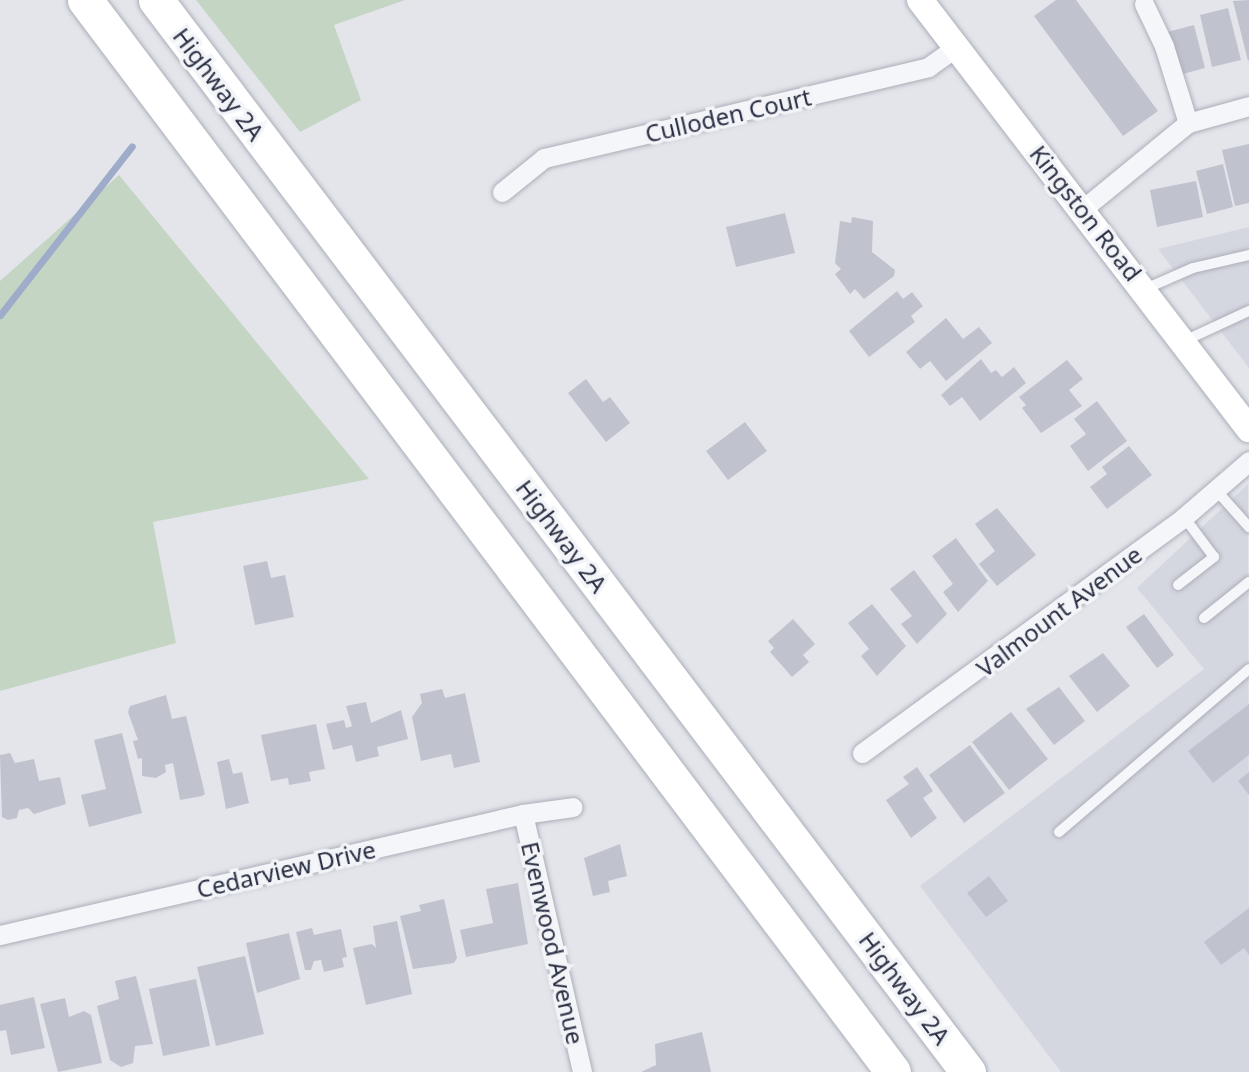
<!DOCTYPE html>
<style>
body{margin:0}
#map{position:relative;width:1249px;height:1072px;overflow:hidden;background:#e3e5eb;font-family:"Noto Sans",sans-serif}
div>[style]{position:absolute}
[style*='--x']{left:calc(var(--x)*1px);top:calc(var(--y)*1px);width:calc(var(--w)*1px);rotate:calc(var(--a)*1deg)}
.built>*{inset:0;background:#d5d7e0}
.green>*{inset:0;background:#c5d5c4}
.stream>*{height:7px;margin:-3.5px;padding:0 3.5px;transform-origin:3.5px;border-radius:3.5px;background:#9eacca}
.building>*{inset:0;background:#c0c3ce}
.roads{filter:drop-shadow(0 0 2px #acaeb9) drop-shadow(0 0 2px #acaeb9)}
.lane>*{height:10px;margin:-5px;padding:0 5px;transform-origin:5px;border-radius:5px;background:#f5f6f9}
.street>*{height:19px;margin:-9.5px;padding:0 9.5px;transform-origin:9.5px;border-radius:9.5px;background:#f5f6f9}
.secondary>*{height:26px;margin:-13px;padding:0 13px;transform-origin:13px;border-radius:13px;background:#fff}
.highway>*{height:35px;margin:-17.5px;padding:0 17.5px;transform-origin:17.5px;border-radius:17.5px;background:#fff}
span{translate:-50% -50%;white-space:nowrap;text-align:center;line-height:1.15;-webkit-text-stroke:7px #f2f4f8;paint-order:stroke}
.street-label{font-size:24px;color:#2a2f43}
</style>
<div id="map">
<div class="built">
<div style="clip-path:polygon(1249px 227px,1249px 368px,1158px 249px)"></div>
<div style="clip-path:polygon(1248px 484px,1249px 1072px,1061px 1072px,920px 886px,1204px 669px,1137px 588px)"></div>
</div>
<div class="green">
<div style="clip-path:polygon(196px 0,405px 0,334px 25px,361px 100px,300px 132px)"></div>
<div style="clip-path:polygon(119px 175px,369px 479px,153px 522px,176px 643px,0 691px,0 281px)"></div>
</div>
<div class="stream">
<div style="--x:0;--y:315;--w:214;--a:-52"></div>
</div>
<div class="building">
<div style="clip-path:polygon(1056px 0,1076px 0,1158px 111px,1123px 136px,1034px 16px)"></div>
<div style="clip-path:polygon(1249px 0,1249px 60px,1248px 61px,1233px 1px)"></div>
<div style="clip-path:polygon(1228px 8px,1241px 60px,1212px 67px,1200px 15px)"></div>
<div style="clip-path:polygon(1194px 25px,1205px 68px,1179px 75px,1167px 32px)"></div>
<div style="clip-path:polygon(1249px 144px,1249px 203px,1235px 206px,1222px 150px)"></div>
<div style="clip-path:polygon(1223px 164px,1233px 207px,1207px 214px,1196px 171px)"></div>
<div style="clip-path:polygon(1196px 181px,1203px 217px,1157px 227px,1150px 190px)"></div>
<div style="clip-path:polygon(785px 213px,795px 253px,736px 267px,726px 227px)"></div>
<div style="clip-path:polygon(852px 217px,873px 221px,872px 252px,895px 270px,894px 276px,864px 299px,855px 289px,850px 294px,835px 274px,841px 269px,835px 263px,840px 221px,851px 223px)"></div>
<div style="clip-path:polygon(897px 291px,903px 299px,912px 292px,923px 306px,911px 316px,915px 322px,869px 357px,849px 331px)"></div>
<div style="clip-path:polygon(946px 318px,963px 339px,979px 327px,992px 343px,946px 381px,930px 361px,920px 369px,906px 352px)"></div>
<div style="clip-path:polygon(981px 359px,991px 373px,996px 370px,1002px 377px,1014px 367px,1026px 383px,980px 421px,962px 397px,950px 406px,941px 395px)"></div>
<div style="clip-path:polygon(1067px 360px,1083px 379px,1069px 390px,1082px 406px,1041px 433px,1022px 408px,1026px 405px,1019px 397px)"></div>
<div style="clip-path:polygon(586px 379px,603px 402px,610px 397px,630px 423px,606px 442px,568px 393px)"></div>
<div style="clip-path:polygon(1097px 401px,1127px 441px,1088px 471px,1070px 446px,1086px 434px,1074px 419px)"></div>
<div style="clip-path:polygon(745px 422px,767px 451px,728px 480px,706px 451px)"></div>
<div style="clip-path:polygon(1129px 446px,1152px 475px,1107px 509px,1090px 487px,1107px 474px,1102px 467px)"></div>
<div style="clip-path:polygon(997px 508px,1036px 555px,997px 586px,979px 564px,995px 551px,975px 524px)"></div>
<div style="clip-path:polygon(956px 538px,988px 581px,958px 612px,943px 592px,953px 584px,932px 556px)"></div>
<div style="clip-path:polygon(267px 561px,271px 578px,285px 575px,294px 617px,255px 625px,243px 566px)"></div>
<div style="clip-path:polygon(914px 570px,947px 614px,917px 644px,901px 624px,912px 616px,890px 589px)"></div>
<div style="clip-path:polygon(872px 604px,906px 646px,877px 676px,861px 656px,869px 649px,848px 623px)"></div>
<div style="clip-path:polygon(1144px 614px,1174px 655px,1157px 668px,1126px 627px)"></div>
<div style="clip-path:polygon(793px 619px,815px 644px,803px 655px,809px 662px,792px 677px,770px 652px,774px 648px,768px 641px)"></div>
<div style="clip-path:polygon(1103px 653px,1130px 686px,1097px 712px,1069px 676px)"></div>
<div style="clip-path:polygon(1059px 687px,1085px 721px,1054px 745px,1026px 709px)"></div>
<div style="clip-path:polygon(442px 689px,445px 698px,465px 693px,480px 762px,454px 768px,451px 754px,421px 761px,412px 717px,422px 703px,420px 694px)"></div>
<div style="clip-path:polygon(166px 695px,172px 719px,186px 716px,205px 794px,202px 796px,180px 800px,173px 763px,165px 765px,166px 772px,156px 778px,142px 776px,142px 758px,138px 759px,133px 741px,138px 740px,128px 712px,130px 706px)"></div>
<div style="clip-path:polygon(366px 702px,371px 723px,401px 710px,408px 739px,377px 747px,379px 756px,356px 762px,352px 745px,333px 750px,326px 724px,344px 720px,346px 728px,352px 726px,346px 706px)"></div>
<div style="clip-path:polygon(1249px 704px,1249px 755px,1213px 783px,1188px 751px)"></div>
<div style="clip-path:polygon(1011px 712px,1048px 759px,1009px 790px,972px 742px)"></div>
<div style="clip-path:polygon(316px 724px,325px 769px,309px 772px,311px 781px,289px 785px,288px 778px,271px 781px,261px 735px)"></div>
<div style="clip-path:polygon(122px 733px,142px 813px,89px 827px,81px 795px,106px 789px,94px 740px)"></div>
<div style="clip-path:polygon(970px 745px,1005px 793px,964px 823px,929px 775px)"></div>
<div style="clip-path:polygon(10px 753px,15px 763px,34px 759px,39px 781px,60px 777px,66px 804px,34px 814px,28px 808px,19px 810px,17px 818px,8px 820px,2px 817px,0 755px)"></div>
<div style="clip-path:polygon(229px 759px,233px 774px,242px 772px,249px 803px,226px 809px,217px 762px)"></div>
<div style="clip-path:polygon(917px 767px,933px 791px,923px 798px,937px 818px,911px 838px,886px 800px,909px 784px,903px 777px)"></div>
<div style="clip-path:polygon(1249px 772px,1249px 795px,1238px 781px)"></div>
<div style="clip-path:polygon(620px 844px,627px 876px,608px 881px,610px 892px,593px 896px,584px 858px)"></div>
<div style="clip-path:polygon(989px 876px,1008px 901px,986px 917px,967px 893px)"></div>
<div style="clip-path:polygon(518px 883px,528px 944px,466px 957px,460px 930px,493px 923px,486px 889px)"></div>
<div style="clip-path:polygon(444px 899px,457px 958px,454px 963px,413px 969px,400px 916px,421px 911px,419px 905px)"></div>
<div style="clip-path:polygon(1249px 908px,1249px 955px,1244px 948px,1221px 965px,1204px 942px)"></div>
<div style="clip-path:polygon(397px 921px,412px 994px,366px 1005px,353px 948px,372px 944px,376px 948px,373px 926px)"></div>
<div style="clip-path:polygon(312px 928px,314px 935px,341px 929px,347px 957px,342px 958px,344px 967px,324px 972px,321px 960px,314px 961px,311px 970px,305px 970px,296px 932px)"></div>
<div style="clip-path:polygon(289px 933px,300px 979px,257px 993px,246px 943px)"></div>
<div style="clip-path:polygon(245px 956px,264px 1034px,216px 1046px,197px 967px)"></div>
<div style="clip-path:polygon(136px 976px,153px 1044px,135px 1046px,133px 1063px,121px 1067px,110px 1060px,97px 1006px,119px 999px,115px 981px)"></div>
<div style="clip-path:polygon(196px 979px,210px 1046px,163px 1056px,149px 989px)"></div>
<div style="clip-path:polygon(34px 997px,45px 1048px,11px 1055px,6px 1030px,0 1031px,0 1005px)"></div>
<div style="clip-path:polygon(65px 998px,69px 1017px,84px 1011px,91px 1015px,102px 1063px,58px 1072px,40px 1004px)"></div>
<div style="clip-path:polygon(702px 1032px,711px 1072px,641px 1072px,656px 1065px,655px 1044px)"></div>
</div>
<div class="roads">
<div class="lane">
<div style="--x:1145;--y:289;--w:52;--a:-23.6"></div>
<div style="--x:1193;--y:268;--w:57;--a:-13.1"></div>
<div style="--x:1184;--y:341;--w:72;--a:-24.8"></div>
<div style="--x:1216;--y:490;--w:50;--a:48.3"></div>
<div style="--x:1178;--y:585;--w:46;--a:-37.9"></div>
<div style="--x:1214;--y:557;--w:50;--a:-126.9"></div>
<div style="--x:1204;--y:618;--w:58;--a:-38.7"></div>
<div style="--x:1059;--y:832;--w:250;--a:-40.6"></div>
</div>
<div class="street">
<div style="--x:1144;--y:4;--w:47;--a:64.5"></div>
<div style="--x:1164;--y:46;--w:81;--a:72.7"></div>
<div style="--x:502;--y:192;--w:54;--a:-39"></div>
<div style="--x:544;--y:158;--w:395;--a:-13.3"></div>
<div style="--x:928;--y:67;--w:37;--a:-35"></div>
<div style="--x:1084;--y:208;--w:134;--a:-39.3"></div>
<div style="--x:1188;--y:123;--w:63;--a:-15.6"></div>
<div style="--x:862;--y:753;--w:399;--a:-36.2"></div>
<div style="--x:1184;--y:517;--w:86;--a:-40.7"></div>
<div style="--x:523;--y:814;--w:265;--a:77.1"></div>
<div style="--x:0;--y:935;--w:537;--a:-13.03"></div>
<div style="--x:523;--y:814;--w:50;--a:-8"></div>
</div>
<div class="secondary">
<div style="--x:920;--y:0;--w:541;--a:52.52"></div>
</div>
<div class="highway">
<div style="--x:85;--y:0;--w:1342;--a:52.99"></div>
<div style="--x:156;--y:0;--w:1345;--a:52.86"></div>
</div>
</div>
<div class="street-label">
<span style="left:219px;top:84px;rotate:53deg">Highway 2A</span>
<span style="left:728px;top:115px;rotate:-13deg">Culloden Court</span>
<span style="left:1086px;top:213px;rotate:52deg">Kingston Road</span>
<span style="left:562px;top:536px;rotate:53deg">Highway 2A</span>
<span style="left:1059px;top:611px;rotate:-37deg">Valmount Avenue</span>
<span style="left:286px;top:869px;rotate:-13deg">Cedarview Drive</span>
<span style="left:553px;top:943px;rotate:77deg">Evenwood Avenue</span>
<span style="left:905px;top:988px;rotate:53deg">Highway 2A</span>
</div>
</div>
